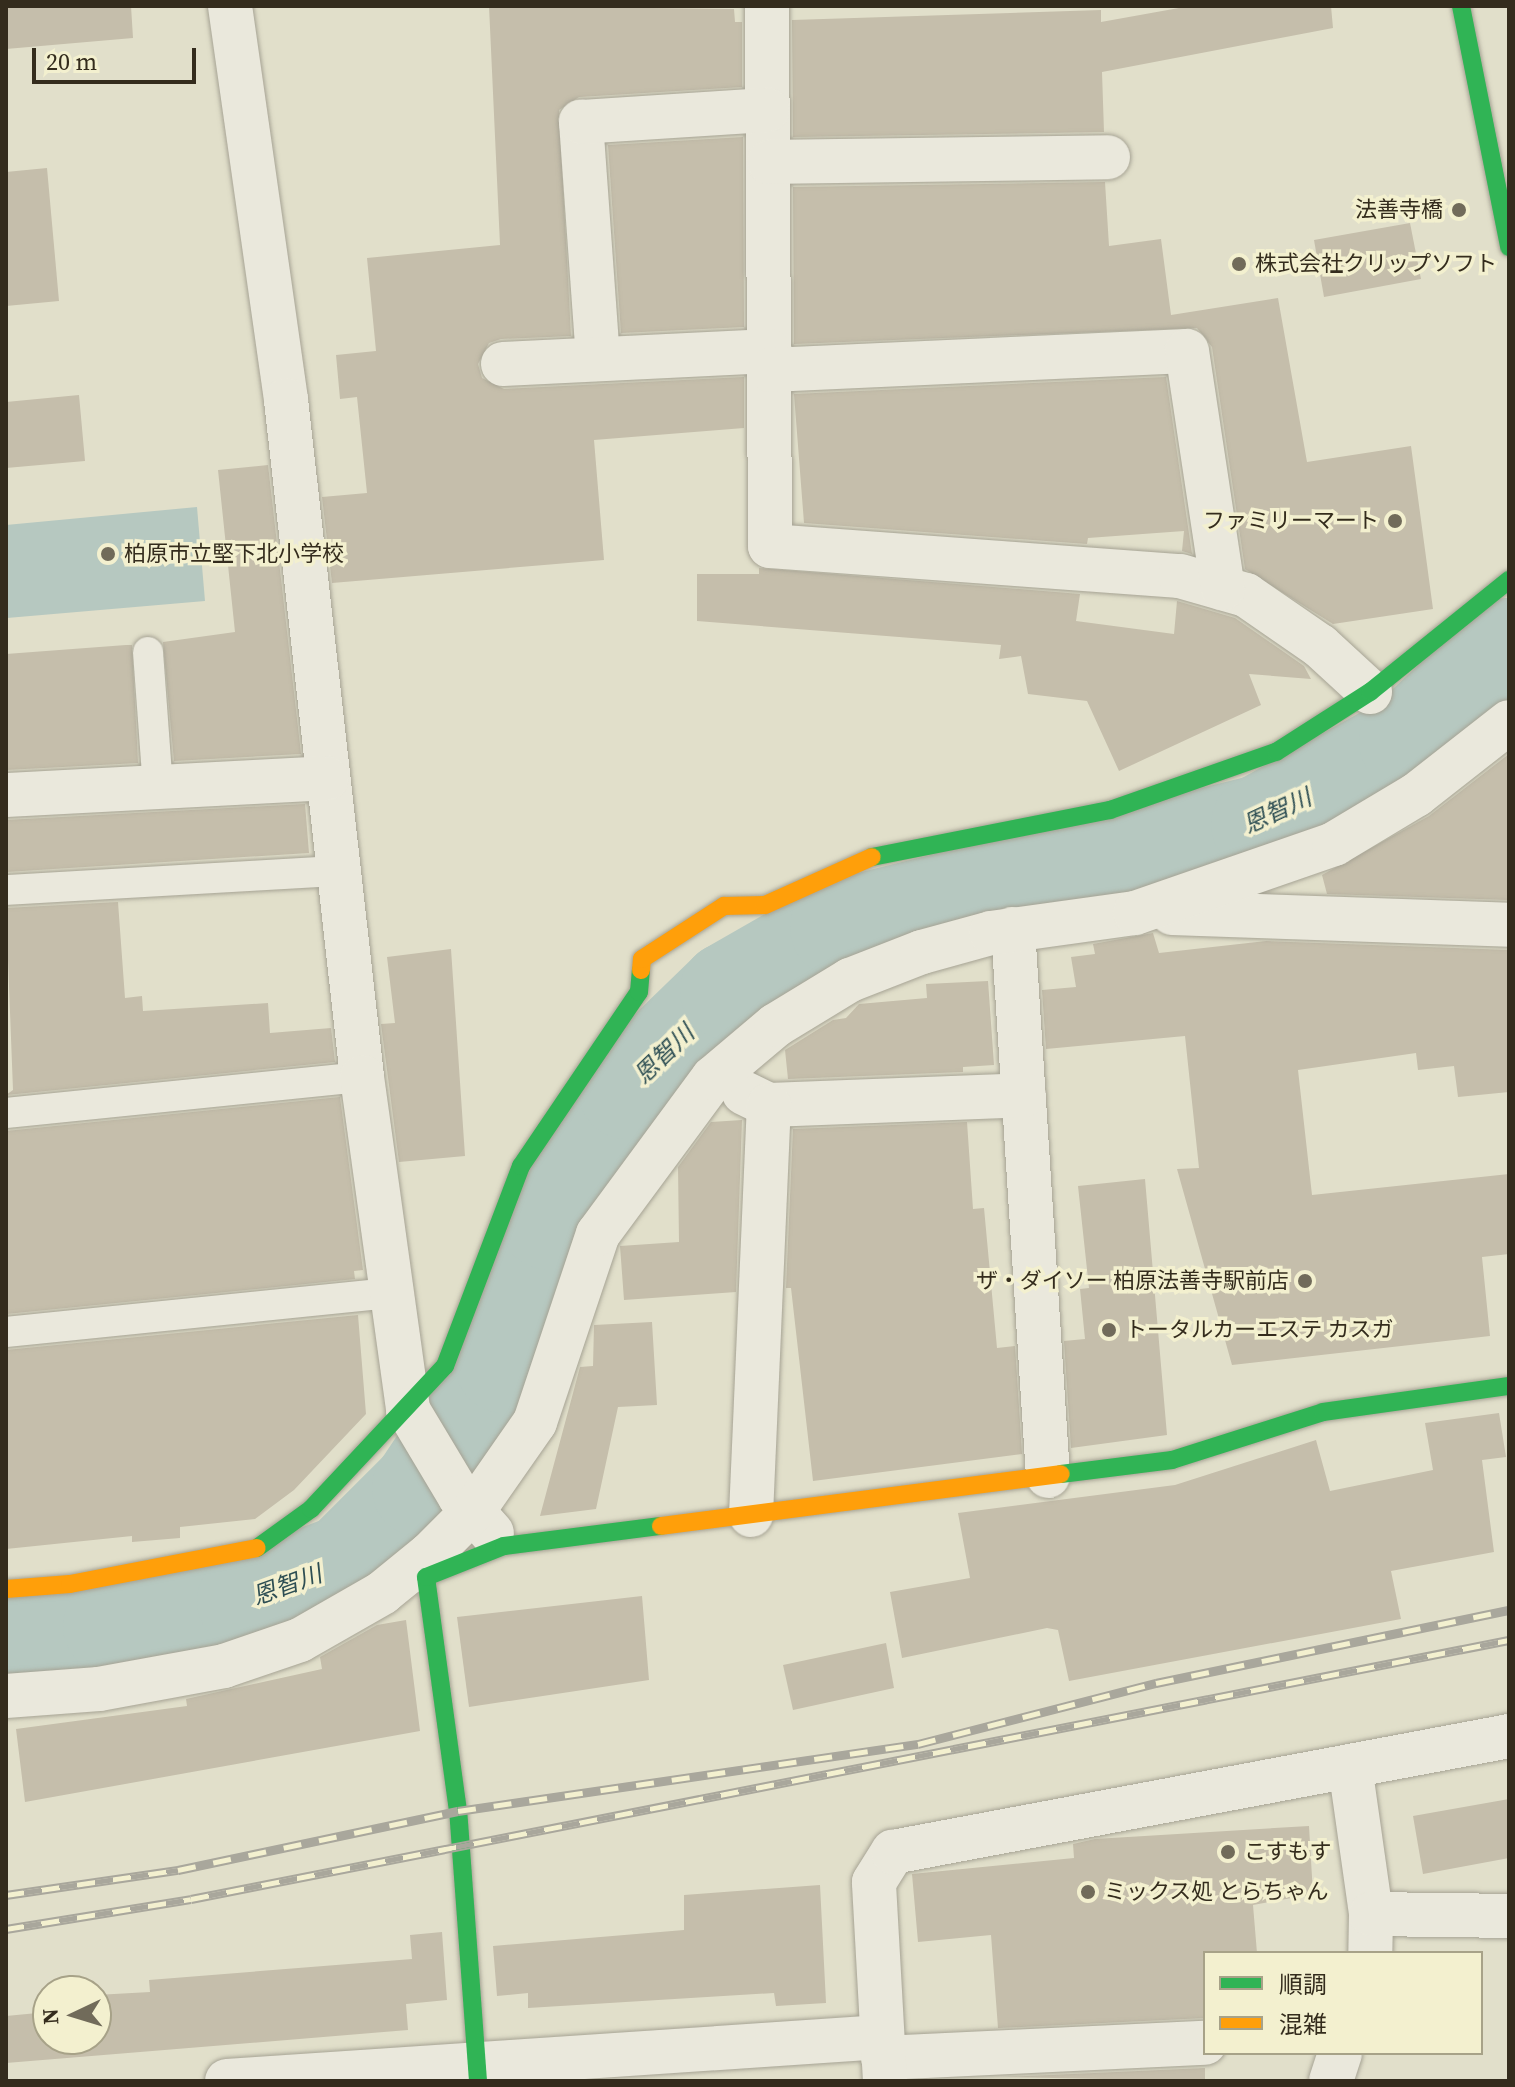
<!DOCTYPE html>
<meta charset="utf-8">
<style>
body{margin:0}
#map{position:relative;width:1515px;height:2087px;overflow:hidden;background:#e1dfca;font-family:"Source Serif 4","Noto Sans JP",serif}
div>[style]{position:absolute}
[style*='--x']{left:calc(var(--x)*1px);top:calc(var(--y)*1px);width:calc(var(--w)*1px);rotate:calc(var(--a)*1deg)}
.water>*{inset:0;background:#b6c8c0}
.river>*{height:98px;margin:-49px;padding:0 49px;transform-origin:49px;border-radius:49px;background:#b6c8c0}
.building>*{inset:0;background:#c5beab}
.roads{filter:drop-shadow(0 0 2px #a6a394) drop-shadow(0 0 2px #a6a394)}
.lane>*{height:30px;margin:-15px;padding:0 15px;transform-origin:15px;border-radius:15px;background:#eae8dc}
.street>*{height:44px;margin:-22px;padding:0 22px;transform-origin:22px;border-radius:22px;background:#eae8dc}
.fast>*{height:18px;margin:-9px;padding:0 9px;transform-origin:9px;border-radius:9px;background:#30b455}
.slow>*{height:18px;margin:-9px;padding:0 9px;transform-origin:9px;border-radius:9px;background:#ff9f0a}
.rail>*{height:9px;margin-top:-4.5px;transform-origin:0;background:repeating-linear-gradient(90deg,#f3f0cf 0 18px,#a9a79c 0 36px);box-sizing:border-box;border-block:2px solid #a9a79c}
.dots>*{width:22px;height:22px;translate:-50% -50%;box-sizing:border-box;border:4px solid #f3f0cf;border-radius:50%}
span{translate:-50% -50%;white-space:nowrap;text-align:center;line-height:1.15;-webkit-text-stroke:7px #f3f0cf;paint-order:stroke}
.poi-label{font-size:22px;color:#342c1d}
.right{translate:-100% -50%;text-align:right}
.left{translate:0 -50%;text-align:left}
.water-label{font-size:24px;color:#2d4e53;font-style:italic}
.frame{position:absolute;inset:0;border:8px solid #342c1d;pointer-events:none}
.legend{position:absolute;left:1203px;top:1951px;width:280px;height:104px;box-sizing:border-box;background:#f3f0cf;border:2px solid #a7a288;margin:0;padding:10px 14px;list-style:none;font-size:24px;color:#342c1d}
.legend li{display:flex;align-items:center;gap:16px;height:40px}
.legend b{width:40px;border:2px solid #a7a288}
.north{position:absolute;left:32px;top:1975px;width:80px;height:80px;box-sizing:border-box;background:#f3f0cf;border:2px solid #a7a288;border-radius:50%;rotate:266deg;font-size:22px;font-weight:700;line-height:32px;text-align:center;color:#342c1d}
.north::after{content:'';display:block;margin:auto;width:28px;height:36px;background:#716b5a;clip-path:polygon(50% 0,100% 100%,50% 72%,0 100%)}
.scale{position:absolute;left:32px;top:48px;width:164px;height:36px;box-sizing:border-box;border:4px solid #342c1d;border-top:0;padding-left:10px;font-size:24px;line-height:28px;white-space:nowrap;color:#342c1d;-webkit-text-stroke:6px #f3f0cf;paint-order:stroke}
</style>
<div id="map">
<div class="water">
<div style="clip-path:polygon(197px 507px,205px 601px,7px 618px,6px 525px)"></div>
</div>
<div class="river">
<div style="--x:6;--y:1634;--w:106;--a:-4.3"></div>
<div style="--x:112;--y:1626;--w:136;--a:-10.6"></div>
<div style="--x:246;--y:1601;--w:107;--a:-20.8"></div>
<div style="--x:346;--y:1563;--w:106;--a:-45"></div>
<div style="--x:421;--y:1488;--w:149;--a:-56.2"></div>
<div style="--x:504;--y:1364;--w:150;--a:-72.5"></div>
<div style="--x:549;--y:1221;--w:152;--a:-59.2"></div>
<div style="--x:627;--y:1090;--w:142;--a:-44.1"></div>
<div style="--x:729;--y:991;--w:127;--a:-29.8"></div>
<div style="--x:839;--y:928;--w:434;--a:-13.9"></div>
<div style="--x:1260;--y:824;--w:169;--a:-29"></div>
<div style="--x:1408;--y:742;--w:139;--a:-43.2"></div>
</div>
<div class="building">
<div style="clip-path:polygon(6px 6px,131px 6px,133px 38px,6px 49px)"></div>
<div style="clip-path:polygon(489px 6px,734px 9px,735px 22px,742px 22px,742px 87px,579px 97px,559px 110px,571px 336px,501px 339px,489px 343px,478px 364px,482px 378px,504px 389px,744px 377px,744px 428px,594px 440px,604px 560px,332px 583px,322px 497px,367px 493px,357px 397px,340px 399px,336px 355px,376px 351px,367px 258px,500px 245px)"></div>
<div style="clip-path:polygon(1190px 6px,1331px 6px,1333px 28px,1102px 72px,1104px 132px,793px 137px,792px 20px,1101px 10px,1101px 22px)"></div>
<div style="clip-path:polygon(743px 137px,744px 327px,621px 333px,608px 145px)"></div>
<div style="clip-path:polygon(47px 168px,59px 301px,6px 306px,6px 172px)"></div>
<div style="clip-path:polygon(1105px 182px,1109px 246px,1161px 239px,1171px 315px,1278px 298px,1307px 462px,1411px 446px,1433px 609px,1333px 624px,1245px 569px,1212px 347px,1197px 328px,794px 344px,793px 187px)"></div>
<div style="clip-path:polygon(1410px 223px,1421px 279px,1324px 297px,1314px 240px)"></div>
<div style="clip-path:polygon(1166px 377px,1192px 554px,1182px 551px,1184px 531px,1088px 538px,1087px 544px,804px 523px,794px 394px)"></div>
<div style="clip-path:polygon(79px 395px,85px 461px,6px 468px,6px 402px)"></div>
<div style="clip-path:polygon(268px 465px,301px 754px,174px 761px,163px 642px,235px 632px,218px 470px)"></div>
<div style="clip-path:polygon(759px 568px,1080px 594px,1076px 621px,1174px 634px,1177px 601px,1235px 618px,1304px 666px,1311px 679px,1249px 674px,1261px 705px,1119px 771px,1087px 701px,1028px 694px,1021px 656px,999px 659px,1001px 645px,697px 621px,697px 574px,759px 574px)"></div>
<div style="clip-path:polygon(126px 645px,132px 645px,138px 763px,6px 770px,6px 654px)"></div>
<div style="clip-path:polygon(1509px 754px,1509px 900px,1327px 894px,1322px 875px,1429px 816px)"></div>
<div style="clip-path:polygon(305px 804px,309px 853px,6px 872px,6px 820px)"></div>
<div style="clip-path:polygon(118px 902px,125px 998px,142px 996px,143px 1011px,268px 1003px,270px 1033px,331px 1028px,335px 1062px,6px 1095px,13px 1090px,6px 908px)"></div>
<div style="clip-path:polygon(1153px 933px,1159px 953px,1266px 941px,1509px 950px,1509px 1092px,1458px 1097px,1454px 1066px,1418px 1070px,1416px 1053px,1298px 1070px,1312px 1195px,1509px 1174px,1509px 1254px,1482px 1257px,1490px 1336px,1232px 1365px,1177px 1169px,1199px 1168px,1185px 1036px,1046px 1049px,1042px 990px,1076px 987px,1071px 957px,1095px 954px,1093px 944px)"></div>
<div style="clip-path:polygon(451px 949px,465px 1156px,399px 1162px,381px 1024px,395px 1023px,387px 957px)"></div>
<div style="clip-path:polygon(988px 981px,994px 1065px,963px 1067px,963px 1072px,788px 1079px,785px 1050px,833px 1020px,846px 1018px,859px 1004px,927px 998px,926px 984px)"></div>
<div style="clip-path:polygon(340px 1097px,363px 1270px,354px 1271px,355px 1279px,6px 1314px,6px 1131px)"></div>
<div style="clip-path:polygon(742px 1120px,736px 1292px,624px 1300px,620px 1246px,679px 1242px,678px 1167px,711px 1122px)"></div>
<div style="clip-path:polygon(967px 1122px,973px 1209px,984px 1208px,997px 1348px,1015px 1346px,1022px 1454px,813px 1481px,791px 1288px,786px 1288px,793px 1129px)"></div>
<div style="clip-path:polygon(1145px 1179px,1167px 1435px,1071px 1448px,1064px 1341px,1085px 1339px,1080px 1289px,1089px 1288px,1078px 1186px)"></div>
<div style="clip-path:polygon(358px 1315px,366px 1414px,294px 1490px,255px 1519px,180px 1527px,180px 1538px,132px 1542px,132px 1536px,6px 1549px,6px 1350px)"></div>
<div style="clip-path:polygon(652px 1322px,657px 1405px,618px 1407px,596px 1509px,540px 1516px,580px 1367px,593px 1366px,594px 1325px)"></div>
<div style="clip-path:polygon(1499px 1413px,1506px 1457px,1482px 1460px,1494px 1552px,1391px 1571px,1401px 1619px,1069px 1681px,1058px 1630px,1047px 1628px,902px 1658px,890px 1592px,970px 1578px,958px 1513px,1175px 1485px,1316px 1440px,1330px 1491px,1433px 1470px,1425px 1423px)"></div>
<div style="clip-path:polygon(642px 1596px,649px 1680px,469px 1707px,457px 1617px)"></div>
<div style="clip-path:polygon(406px 1620px,420px 1731px,25px 1802px,16px 1729px,187px 1706px,186px 1699px,322px 1669px,320px 1657px,377px 1625px)"></div>
<div style="clip-path:polygon(886px 1643px,894px 1688px,793px 1710px,783px 1665px)"></div>
<div style="clip-path:polygon(1509px 1799px,1509px 1858px,1423px 1874px,1413px 1816px)"></div>
<div style="clip-path:polygon(1309px 1826px,1313px 1894px,1253px 1905px,1257px 1953px,1205px 1953px,1205px 2018px,998px 2028px,991px 1935px,918px 1942px,912px 1874px,1074px 1858px,1073px 1844px,1095px 1839px)"></div>
<div style="clip-path:polygon(820px 1885px,826px 2003px,776px 2006px,774px 1993px,528px 2008px,528px 1993px,497px 1996px,493px 1946px,684px 1930px,684px 1895px)"></div>
<div style="clip-path:polygon(442px 1932px,447px 2000px,406px 2004px,408px 2030px,6px 2063px,6px 2016px,48px 2012px,48px 2039px,96px 2039px,96px 1995px,150px 1992px,149px 1980px,412px 1959px,410px 1935px)"></div>
<div style="clip-path:polygon(1205px 2068px,1205px 2081px,1002px 2077px)"></div>
</div>
<div class="roads">
<div class="lane">
<div style="--x:148;--y:652;--w:135;--a:85.8"></div>
<div style="--x:6;--y:890;--w:333;--a:-3.3"></div>
<div style="--x:6;--y:1113;--w:358;--a:-5.8"></div>
<div style="--x:6;--y:1332;--w:388;--a:-5.8"></div>
</div>
<div class="street">
<div style="--x:230;--y:6;--w:398;--a:81.9"></div>
<div style="--x:286;--y:400;--w:681;--a:83.59"></div>
<div style="--x:362;--y:1077;--w:336;--a:82.1"></div>
<div style="--x:408;--y:1410;--w:101;--a:59.1"></div>
<div style="--x:460;--y:1497;--w:48;--a:48.4"></div>
<div style="--x:767;--y:6;--w:540;--a:89.68"></div>
<div style="--x:770;--y:546;--w:411;--a:4.2"></div>
<div style="--x:1180;--y:576;--w:69;--a:16.1"></div>
<div style="--x:1246;--y:595;--w:90;--a:34.6"></div>
<div style="--x:1320;--y:646;--w:68;--a:42.6"></div>
<div style="--x:769;--y:162;--w:339;--a:-0.8"></div>
<div style="--x:598;--y:359;--w:238;--a:-94.1"></div>
<div style="--x:581;--y:122;--w:187;--a:-3.7"></div>
<div style="--x:503;--y:364;--w:267;--a:-2.8"></div>
<div style="--x:770;--y:370;--w:417;--a:-2.6"></div>
<div style="--x:1187;--y:351;--w:240;--a:81.4"></div>
<div style="--x:6;--y:795;--w:321;--a:-3"></div>
<div style="--x:1172;--y:913;--w:337;--a:2"></div>
<div style="--x:1013;--y:929;--w:548;--a:86.34"></div>
<div style="--x:744;--y:1093;--w:28;--a:26"></div>
<div style="--x:769;--y:1105;--w:255;--a:-2.2"></div>
<div style="--x:751;--y:1515;--w:410;--a:-87.5"></div>
<div style="--x:6;--y:1696;--w:93;--a:-4.3"></div>
<div style="--x:99;--y:1689;--w:127;--a:-10.4"></div>
<div style="--x:224;--y:1666;--w:80;--a:-18.9"></div>
<div style="--x:300;--y:1640;--w:95;--a:-29.8"></div>
<div style="--x:382;--y:1593;--w:62;--a:-39.1"></div>
<div style="--x:430;--y:1554;--w:61;--a:-45"></div>
<div style="--x:473;--y:1511;--w:108;--a:-55.1"></div>
<div style="--x:535;--y:1422;--w:198;--a:-71.5"></div>
<div style="--x:598;--y:1234;--w:194;--a:-53.6"></div>
<div style="--x:713;--y:1078;--w:82;--a:-40.1"></div>
<div style="--x:776;--y:1025;--w:87;--a:-31.3"></div>
<div style="--x:850;--y:980;--w:77;--a:-21.3"></div>
<div style="--x:922;--y:952;--w:72;--a:-15.4"></div>
<div style="--x:991;--y:933;--w:145;--a:-7.9"></div>
<div style="--x:1135;--y:913;--w:211;--a:-19.1"></div>
<div style="--x:1334;--y:844;--w:96;--a:-30.9"></div>
<div style="--x:1416;--y:795;--w:118;--a:-38.1"></div>
<div style="--x:1350;--y:1766;--w:149;--a:81.9"></div>
<div style="--x:1371;--y:1914;--w:39;--a:91"></div>
<div style="--x:1371;--y:1914;--w:138;--a:0.8"></div>
<div style="--x:883;--y:2058;--w:322;--a:-2.7"></div>
<div style="--x:227;--y:2081;--w:656;--a:-3.84"></div>
<div style="--x:885;--y:2081;--w:199;--a:-93.2"></div>
<div style="--x:874;--y:1882;--w:36;--a:-58"></div>
<div style="--x:893;--y:1852;--w:627;--a:-10.66"></div>
<div style="--x:1331;--y:2081;--w:29;--a:-72"></div>
</div>
<div class="fast">
<div style="--x:1461;--y:6;--w:246;--a:78.7"></div>
<div style="--x:872;--y:857;--w:243;--a:-11.2"></div>
<div style="--x:1110;--y:810;--w:176;--a:-19.3"></div>
<div style="--x:1276;--y:752;--w:112;--a:-32.6"></div>
<div style="--x:1370;--y:692;--w:179;--a:-38.9"></div>
<div style="--x:1061;--y:1474;--w:112;--a:-7.2"></div>
<div style="--x:1172;--y:1460;--w:158;--a:-17.6"></div>
<div style="--x:1323;--y:1412;--w:188;--a:-8"></div>
<div style="--x:257;--y:1548;--w:67;--a:-35.8"></div>
<div style="--x:311;--y:1509;--w:196;--a:-46.9"></div>
<div style="--x:445;--y:1366;--w:214;--a:-69.2"></div>
<div style="--x:521;--y:1166;--w:210;--a:-55.9"></div>
<div style="--x:639;--y:992;--w:22;--a:-85"></div>
<div style="--x:478;--y:2081;--w:271;--a:-94.2"></div>
<div style="--x:458;--y:1811;--w:236;--a:-97.8"></div>
<div style="--x:426;--y:1577;--w:84;--a:-21.7"></div>
<div style="--x:504;--y:1546;--w:158;--a:-7.3"></div>
</div>
<div class="slow">
<div style="--x:641;--y:970;--w:11;--a:-85"></div>
<div style="--x:642;--y:959;--w:98;--a:-32.9"></div>
<div style="--x:724;--y:906;--w:41;--a:-1.4"></div>
<div style="--x:765;--y:905;--w:117;--a:-24.2"></div>
<div style="--x:661;--y:1526;--w:403;--a:-7.4"></div>
<div style="--x:6;--y:1589;--w:64;--a:-4.5"></div>
<div style="--x:70;--y:1584;--w:190;--a:-10.9"></div>
</div>
</div>
<div class="rail">
<div style="--x:6;--y:1895;--w:174;--a:-8.3"></div>
<div style="--x:178;--y:1870;--w:286;--a:-11.9"></div>
<div style="--x:458;--y:1811;--w:465;--a:-8.3"></div>
<div style="--x:918;--y:1744;--w:246;--a:-14.4"></div>
<div style="--x:1156;--y:1683;--w:360;--a:-11.7"></div>
<div style="--x:6;--y:1929;--w:187;--a:-9.2"></div>
<div style="--x:191;--y:1899;--w:1343;--a:-11.12"></div>
</div>
<div class="dots">
<div style="left:1459px;top:210px;background:#716b5a"></div>
<div style="left:1239px;top:264px;background:#716b5a"></div>
<div style="left:1395px;top:521px;background:#716b5a"></div>
<div style="left:108px;top:554px;background:#716b5a"></div>
<div style="left:1305px;top:1281px;background:#716b5a"></div>
<div style="left:1109px;top:1330px;background:#716b5a"></div>
<div style="left:1228px;top:1852px;background:#716b5a"></div>
<div style="left:1088px;top:1892px;background:#716b5a"></div>
</div>
<div class="poi-label">
<span class="right" style="left:1443px;top:210px">法善寺橋</span>
<span class="left" style="left:1255px;top:264px">株式会社クリップソフト</span>
<span class="right" style="left:1379px;top:521px">ファミリーマート</span>
<span class="left" style="left:124px;top:554px">柏原市立堅下北小学校</span>
<span class="right" style="left:1289px;top:1281px">ザ・ダイソー 柏原法善寺駅前店</span>
<span class="left" style="left:1125px;top:1330px">トータルカーエステ カスガ</span>
<span class="left" style="left:1244px;top:1852px">こすもす</span>
<span class="left" style="left:1104px;top:1892px">ミックス処 とらちゃん</span>
</div>
<div class="water-label">
<span style="left:1277px;top:811px;rotate:-25deg">恩智川</span>
<span style="left:664px;top:1054px;rotate:-44deg">恩智川</span>
<span style="left:287px;top:1585px;rotate:-20deg">恩智川</span>
</div>
<div class="frame"></div>
<ul class="legend">
<li><b style="height:10px;background:#30b455"></b>順調</li>
<li><b style="height:10px;background:#ff9f0a"></b>混雑</li>
</ul>
<div class="north">N</div>
<div class="scale">20 m</div>
</div>
